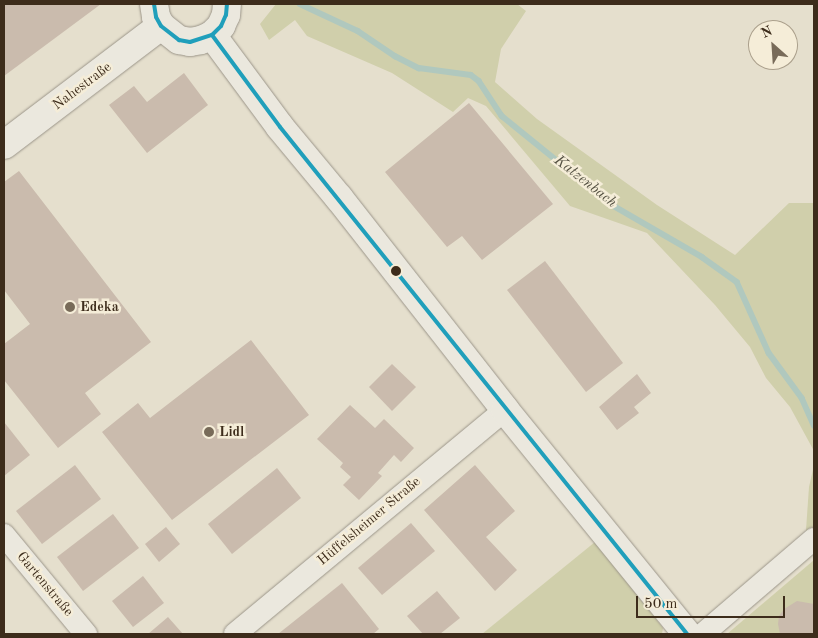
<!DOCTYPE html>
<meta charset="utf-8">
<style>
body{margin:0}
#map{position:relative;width:818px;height:638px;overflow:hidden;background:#e5dfcd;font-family:"Old Standard TT",serif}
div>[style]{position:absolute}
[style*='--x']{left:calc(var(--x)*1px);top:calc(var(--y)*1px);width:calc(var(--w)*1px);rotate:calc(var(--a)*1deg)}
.green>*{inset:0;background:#d0cfab}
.stream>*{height:5.5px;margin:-2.75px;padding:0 2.75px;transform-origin:2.75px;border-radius:2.75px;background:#b0c8be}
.building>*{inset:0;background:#cabbad}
.roads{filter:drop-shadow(0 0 1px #9b9589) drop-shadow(0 0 1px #9b9589)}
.street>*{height:22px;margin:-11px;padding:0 11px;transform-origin:11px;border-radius:11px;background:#ebe8de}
.secondary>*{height:28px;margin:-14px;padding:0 14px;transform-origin:14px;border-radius:14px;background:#ebe8de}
.bus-1>*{height:4px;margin:-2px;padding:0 2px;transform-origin:2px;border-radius:2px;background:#209fbb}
.dots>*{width:14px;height:14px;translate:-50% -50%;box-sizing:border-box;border:2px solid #f5edd8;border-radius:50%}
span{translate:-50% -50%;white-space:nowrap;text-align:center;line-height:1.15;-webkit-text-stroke:5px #f5edd8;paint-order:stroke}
.street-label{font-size:14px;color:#3d2c1b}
.poi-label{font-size:14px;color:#3d2c1b;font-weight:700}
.left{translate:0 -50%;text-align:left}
.water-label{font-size:15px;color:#545042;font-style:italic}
.frame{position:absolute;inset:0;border:5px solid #3d2c1b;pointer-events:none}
.north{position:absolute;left:748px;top:20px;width:50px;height:50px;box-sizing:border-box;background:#f5edd8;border:1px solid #aba08c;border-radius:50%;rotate:334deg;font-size:14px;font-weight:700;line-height:20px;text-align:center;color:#3d2c1b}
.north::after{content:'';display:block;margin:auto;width:18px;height:22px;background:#786b59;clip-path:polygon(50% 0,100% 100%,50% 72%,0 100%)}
.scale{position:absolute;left:636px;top:596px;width:149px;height:22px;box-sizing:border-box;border:2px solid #3d2c1b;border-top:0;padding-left:6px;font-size:15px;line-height:18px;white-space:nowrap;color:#3d2c1b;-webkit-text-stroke:4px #f5edd8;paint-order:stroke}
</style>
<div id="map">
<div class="green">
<div style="clip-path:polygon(276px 4px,517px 4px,526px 11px,501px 49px,495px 82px,537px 119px,657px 205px,735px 255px,789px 203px,814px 203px,814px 451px,790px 407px,766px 378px,750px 347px,715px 305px,647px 233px,570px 206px,486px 106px,468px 98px,453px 112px,392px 73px,307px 36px,295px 20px,269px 40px,260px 24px)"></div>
<div style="clip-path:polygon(814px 465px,814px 539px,806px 530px,809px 487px)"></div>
<div style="clip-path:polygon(595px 542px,663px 628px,662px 634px,482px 634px)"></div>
<div style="clip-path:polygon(814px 560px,814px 634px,727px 634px)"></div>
</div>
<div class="stream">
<div style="--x:300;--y:4;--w:64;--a:25"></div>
<div style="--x:358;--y:31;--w:45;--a:34"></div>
<div style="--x:395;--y:56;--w:27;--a:27"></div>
<div style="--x:419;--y:68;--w:52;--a:7.7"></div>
<div style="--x:471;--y:75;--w:10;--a:37"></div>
<div style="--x:479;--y:81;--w:42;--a:56.7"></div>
<div style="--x:502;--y:116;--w:141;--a:39"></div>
<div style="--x:612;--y:205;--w:104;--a:30"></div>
<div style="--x:702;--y:257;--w:43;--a:35.5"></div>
<div style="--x:737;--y:282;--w:78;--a:65.7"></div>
<div style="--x:769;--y:353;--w:56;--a:53.7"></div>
<div style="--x:802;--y:398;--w:30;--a:66"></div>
</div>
<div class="building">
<div style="clip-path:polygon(4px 4px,101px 4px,4px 76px)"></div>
<div style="clip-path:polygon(184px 73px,208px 105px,147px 153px,109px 105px,134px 86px,147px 102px)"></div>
<div style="clip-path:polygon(469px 103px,553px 204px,482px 260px,462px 236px,447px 247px,385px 172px)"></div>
<div style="clip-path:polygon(19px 171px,151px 342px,85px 393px,101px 414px,58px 448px,4px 380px,4px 344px,30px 324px,4px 290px,4px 182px)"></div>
<div style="clip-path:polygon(545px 261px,623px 363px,586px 392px,507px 290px)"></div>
<div style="clip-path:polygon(251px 340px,309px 415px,172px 520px,102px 432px,138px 403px,150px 418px)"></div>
<div style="clip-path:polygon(392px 364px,416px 387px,392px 411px,369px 387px)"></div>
<div style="clip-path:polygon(637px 374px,651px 393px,634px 407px,639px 413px,617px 430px,599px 407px)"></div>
<div style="clip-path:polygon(350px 405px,375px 428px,384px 419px,414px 448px,401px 462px,394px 455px,378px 473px,382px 476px,359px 500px,343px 485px,351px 477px,340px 467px,343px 463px,317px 439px)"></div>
<div style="clip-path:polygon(4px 422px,30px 455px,4px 476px)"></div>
<div style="clip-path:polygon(75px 465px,101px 499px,42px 544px,16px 511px)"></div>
<div style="clip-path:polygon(475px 465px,515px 511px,486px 537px,517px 570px,495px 591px,424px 510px)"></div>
<div style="clip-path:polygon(277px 468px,301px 498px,232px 554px,208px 524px)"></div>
<div style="clip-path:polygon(113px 514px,139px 548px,83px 591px,57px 557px)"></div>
<div style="clip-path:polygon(411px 523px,435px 551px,382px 595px,358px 568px)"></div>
<div style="clip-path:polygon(166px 527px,180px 544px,159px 562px,145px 544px)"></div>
<div style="clip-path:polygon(143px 576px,164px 603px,133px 627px,112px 601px)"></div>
<div style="clip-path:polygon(342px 583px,379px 629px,373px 634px,278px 634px)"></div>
<div style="clip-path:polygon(437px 591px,460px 618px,440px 634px,423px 634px,407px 616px)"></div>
<div style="clip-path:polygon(797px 601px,814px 604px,814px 634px,780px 634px,778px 624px,779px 616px,784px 609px)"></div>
<div style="clip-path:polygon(168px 617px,183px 634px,148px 634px)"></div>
</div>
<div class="roads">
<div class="street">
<div style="--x:4;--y:535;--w:129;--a:50.4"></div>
<div style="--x:235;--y:634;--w:351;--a:-39.7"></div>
<div style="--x:703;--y:634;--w:146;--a:-40.6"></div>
</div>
<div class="secondary">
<div style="--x:154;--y:4;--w:13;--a:81"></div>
<div style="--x:156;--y:17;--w:10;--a:61"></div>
<div style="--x:161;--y:26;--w:23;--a:38"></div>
<div style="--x:179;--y:40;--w:11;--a:10"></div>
<div style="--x:190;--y:42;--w:11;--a:-10"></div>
<div style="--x:201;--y:40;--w:12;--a:-24"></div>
<div style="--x:212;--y:35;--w:13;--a:-45"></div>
<div style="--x:221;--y:26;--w:12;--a:-66"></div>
<div style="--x:226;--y:15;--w:11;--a:-85"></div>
<div style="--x:212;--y:35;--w:114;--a:53.5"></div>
<div style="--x:280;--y:127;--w:92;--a:50.3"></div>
<div style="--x:339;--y:198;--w:269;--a:51.9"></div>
<div style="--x:505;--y:410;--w:289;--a:50.9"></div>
<div style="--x:4;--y:145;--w:197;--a:-37.2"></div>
</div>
</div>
<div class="bus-1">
<div style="--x:154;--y:4;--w:13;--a:81"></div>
<div style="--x:156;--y:17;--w:10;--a:61"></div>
<div style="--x:161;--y:26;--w:23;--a:38"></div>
<div style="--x:179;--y:40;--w:11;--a:10"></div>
<div style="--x:190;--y:42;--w:23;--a:-18"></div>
<div style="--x:212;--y:35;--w:13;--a:-45"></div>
<div style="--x:221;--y:26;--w:12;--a:-66"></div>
<div style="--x:226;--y:15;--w:11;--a:-85"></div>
<div style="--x:212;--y:35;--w:114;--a:53.5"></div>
<div style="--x:280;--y:127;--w:650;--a:51.24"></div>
</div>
<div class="dots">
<div style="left:396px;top:271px;background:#3d2c1b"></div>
<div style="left:70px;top:307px;background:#786b59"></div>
<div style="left:209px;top:432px;background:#786b59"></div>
</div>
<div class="street-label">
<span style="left:82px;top:86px;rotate:-37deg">Nahestraße</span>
<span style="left:369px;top:521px;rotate:-40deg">Hüffelsheimer Straße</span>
<span style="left:45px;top:584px;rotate:50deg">Gartenstraße</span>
</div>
<div class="poi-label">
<span class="left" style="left:80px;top:307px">Edeka</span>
<span class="left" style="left:219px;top:432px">Lidl</span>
</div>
<div class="water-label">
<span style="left:585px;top:182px;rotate:38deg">Katzenbach</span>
</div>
<div class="frame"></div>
<div class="north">N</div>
<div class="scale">50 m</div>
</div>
